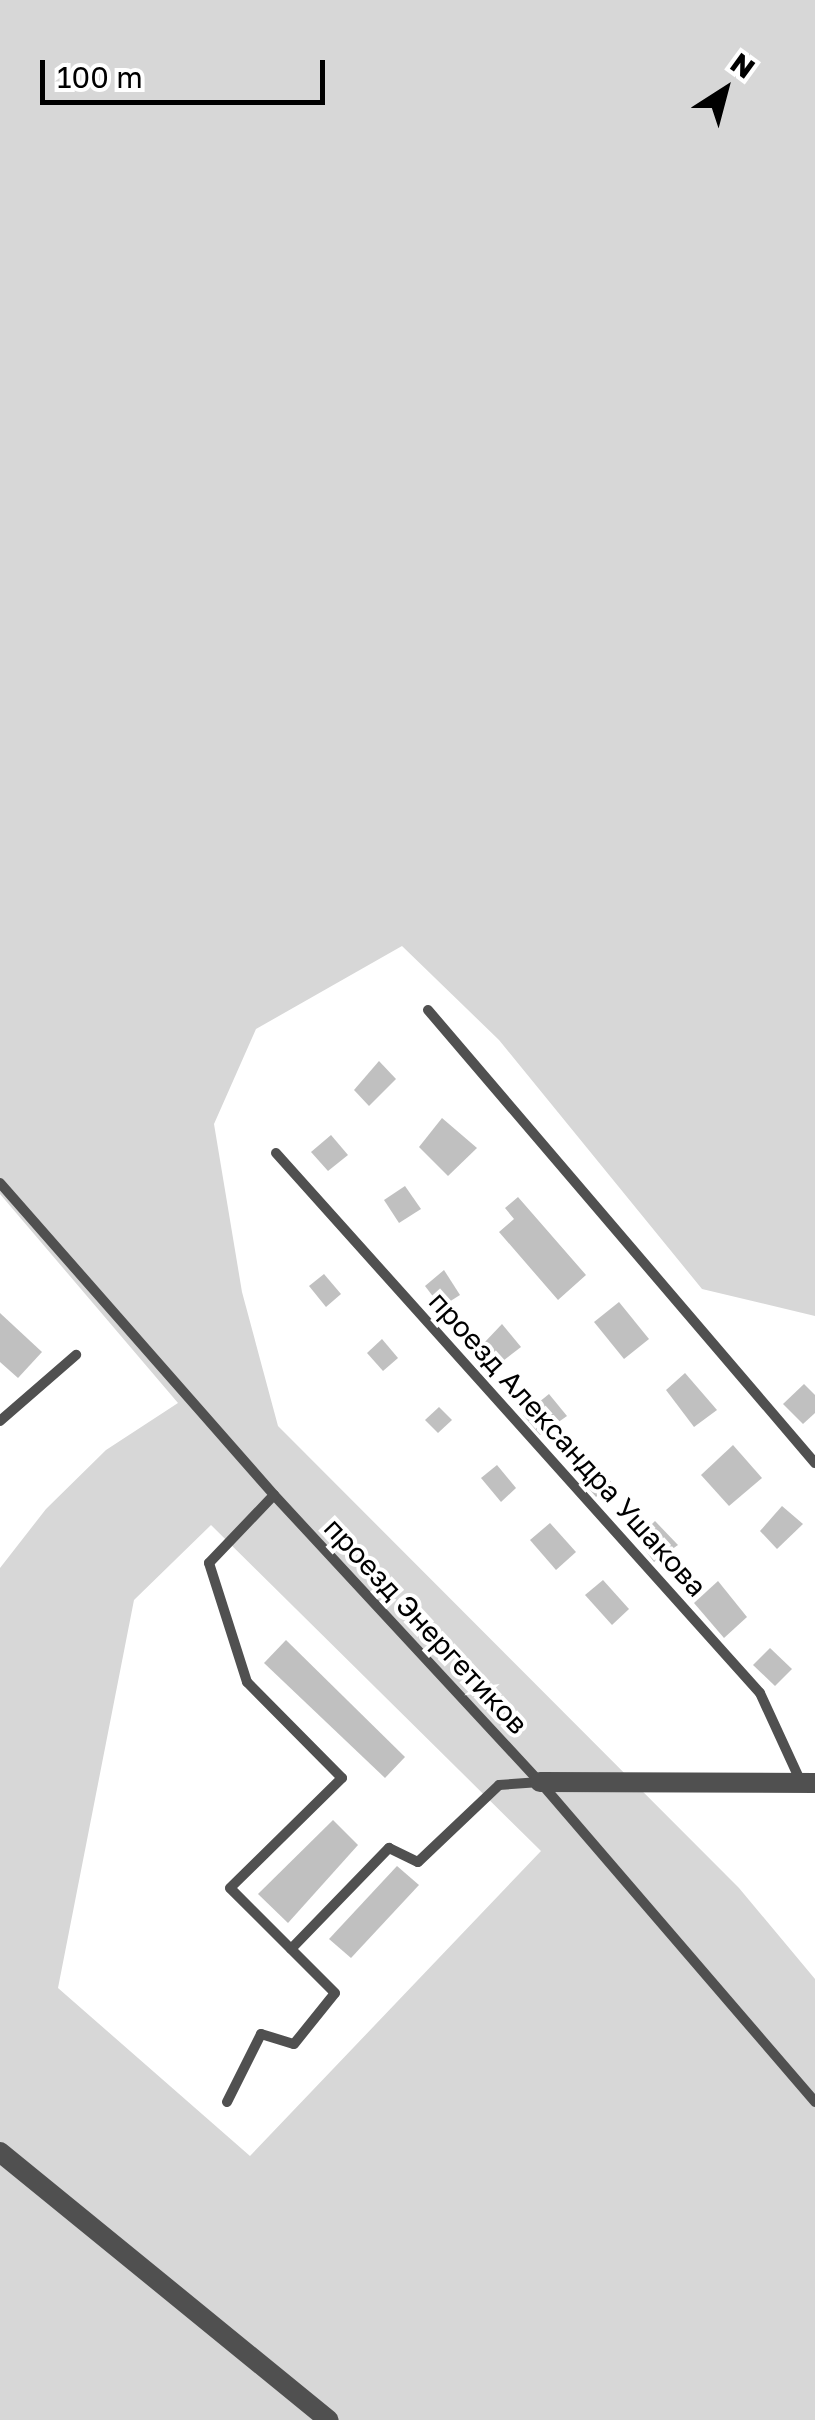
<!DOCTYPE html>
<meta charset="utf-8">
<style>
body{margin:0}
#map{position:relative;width:815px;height:2420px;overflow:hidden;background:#fff;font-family:"Golos Text",sans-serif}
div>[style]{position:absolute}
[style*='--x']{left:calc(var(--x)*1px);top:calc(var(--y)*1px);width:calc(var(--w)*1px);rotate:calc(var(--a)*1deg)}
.green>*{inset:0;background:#d7d7d7}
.building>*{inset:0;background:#c0c0c0}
.service>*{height:10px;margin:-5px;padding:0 5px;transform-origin:5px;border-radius:5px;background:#505050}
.minor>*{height:20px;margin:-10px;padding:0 10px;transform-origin:10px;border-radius:10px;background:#505050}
span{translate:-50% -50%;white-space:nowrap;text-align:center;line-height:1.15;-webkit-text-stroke:8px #fff;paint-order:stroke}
.street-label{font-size:28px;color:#000}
.north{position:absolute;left:675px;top:40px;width:100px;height:100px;-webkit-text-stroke:8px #fff;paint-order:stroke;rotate:36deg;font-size:28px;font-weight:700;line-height:40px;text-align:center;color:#000}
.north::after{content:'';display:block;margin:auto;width:35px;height:45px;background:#000;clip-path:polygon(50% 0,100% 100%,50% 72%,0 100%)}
.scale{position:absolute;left:40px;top:60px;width:285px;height:45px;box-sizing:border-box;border:5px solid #000;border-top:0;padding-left:12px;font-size:30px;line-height:35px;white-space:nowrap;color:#000;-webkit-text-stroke:8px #fff;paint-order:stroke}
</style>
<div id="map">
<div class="green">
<div style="clip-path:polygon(evenodd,0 0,815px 0,815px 1316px,702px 1289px,499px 1040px,402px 946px,256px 1029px,214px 1124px,242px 1292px,278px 1426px,739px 1888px,815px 1979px,815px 2420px,0 2420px,0 1568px,46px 1509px,106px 1450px,178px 1403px,0 1194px,0 0,211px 1525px,541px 1851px,250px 2156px,58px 1988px,134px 1600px,211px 1525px)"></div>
</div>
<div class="building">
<div style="clip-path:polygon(379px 1061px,396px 1079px,369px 1106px,354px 1090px)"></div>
<div style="clip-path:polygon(442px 1118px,477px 1148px,448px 1176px,419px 1147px)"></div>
<div style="clip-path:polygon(331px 1135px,348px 1155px,328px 1171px,311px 1152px)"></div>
<div style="clip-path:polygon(405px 1186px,421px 1209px,399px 1223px,384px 1200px)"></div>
<div style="clip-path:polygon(518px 1197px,586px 1275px,558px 1300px,499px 1232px,514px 1219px,505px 1208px)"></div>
<div style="clip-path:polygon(444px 1270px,460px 1295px,441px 1307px,425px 1286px)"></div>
<div style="clip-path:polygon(324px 1274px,341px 1294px,326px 1307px,309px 1286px)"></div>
<div style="clip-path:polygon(619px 1302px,649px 1339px,624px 1359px,594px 1322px)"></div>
<div style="clip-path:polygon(0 1313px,42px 1352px,18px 1378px,0 1362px)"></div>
<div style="clip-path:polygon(502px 1324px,521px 1347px,499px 1364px,483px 1344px)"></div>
<div style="clip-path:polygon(382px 1339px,398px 1358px,383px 1371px,367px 1353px)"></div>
<div style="clip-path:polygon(685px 1373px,717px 1410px,694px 1427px,666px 1390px)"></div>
<div style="clip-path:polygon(804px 1384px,815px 1395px,815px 1413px,803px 1424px,783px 1404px)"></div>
<div style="clip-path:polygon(549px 1394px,567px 1416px,540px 1435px,523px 1415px)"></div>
<div style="clip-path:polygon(439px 1407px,452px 1420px,438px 1433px,425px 1420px)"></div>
<div style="clip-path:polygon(733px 1445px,762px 1478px,729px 1506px,701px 1475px)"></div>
<div style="clip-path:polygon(595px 1463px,612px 1483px,596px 1497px,579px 1477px)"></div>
<div style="clip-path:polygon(497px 1465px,516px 1488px,501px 1502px,481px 1478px)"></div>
<div style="clip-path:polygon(782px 1506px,803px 1524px,777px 1549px,760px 1531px)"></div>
<div style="clip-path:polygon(655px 1521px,678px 1545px,654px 1562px,637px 1539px)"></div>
<div style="clip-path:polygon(550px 1523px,576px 1552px,556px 1570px,530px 1540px)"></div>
<div style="clip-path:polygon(603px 1580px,629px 1609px,612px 1625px,585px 1595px)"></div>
<div style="clip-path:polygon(718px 1581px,747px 1617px,724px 1638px,694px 1603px)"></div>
<div style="clip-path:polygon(286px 1640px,405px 1757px,385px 1778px,264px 1663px)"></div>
<div style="clip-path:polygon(770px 1648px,792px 1669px,775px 1686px,753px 1665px)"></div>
<div style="clip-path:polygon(333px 1820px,358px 1845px,288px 1923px,258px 1894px)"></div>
<div style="clip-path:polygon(397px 1866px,419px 1885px,351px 1958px,329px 1939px)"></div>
</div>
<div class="service">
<div style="--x:428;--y:1010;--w:596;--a:49.49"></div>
<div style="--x:276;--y:1153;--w:725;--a:48.13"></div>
<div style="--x:760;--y:1693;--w:98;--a:65.3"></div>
<div style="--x:0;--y:1183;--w:415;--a:48.7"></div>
<div style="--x:274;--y:1495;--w:391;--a:47.2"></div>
<div style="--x:540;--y:1782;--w:422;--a:49.3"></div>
<div style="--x:0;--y:1421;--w:101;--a:-41"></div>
<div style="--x:291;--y:1949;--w:141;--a:-45.9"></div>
<div style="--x:389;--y:1848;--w:32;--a:26"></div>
<div style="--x:418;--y:1862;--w:112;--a:-43.5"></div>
<div style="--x:499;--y:1785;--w:41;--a:-4.2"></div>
<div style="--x:227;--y:2102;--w:76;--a:-63.4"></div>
<div style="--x:261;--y:2034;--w:34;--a:17"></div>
<div style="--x:294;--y:2044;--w:65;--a:-51.2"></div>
<div style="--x:335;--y:1993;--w:148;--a:-135"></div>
<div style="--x:230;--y:1888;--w:157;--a:-44.5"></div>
<div style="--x:342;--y:1778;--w:135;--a:-134.7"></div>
<div style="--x:247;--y:1682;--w:125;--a:-107.7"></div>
<div style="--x:209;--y:1563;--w:94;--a:-46.3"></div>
</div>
<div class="minor">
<div style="--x:540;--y:1782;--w:275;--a:0.2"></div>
<div style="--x:0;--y:2152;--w:424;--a:39.2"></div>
</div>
<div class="street-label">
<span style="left:568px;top:1444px;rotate:48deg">проезд Александра Ушакова</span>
<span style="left:426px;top:1626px;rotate:47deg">проезд Энергетиков</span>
</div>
<div class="north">N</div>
<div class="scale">100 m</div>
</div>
